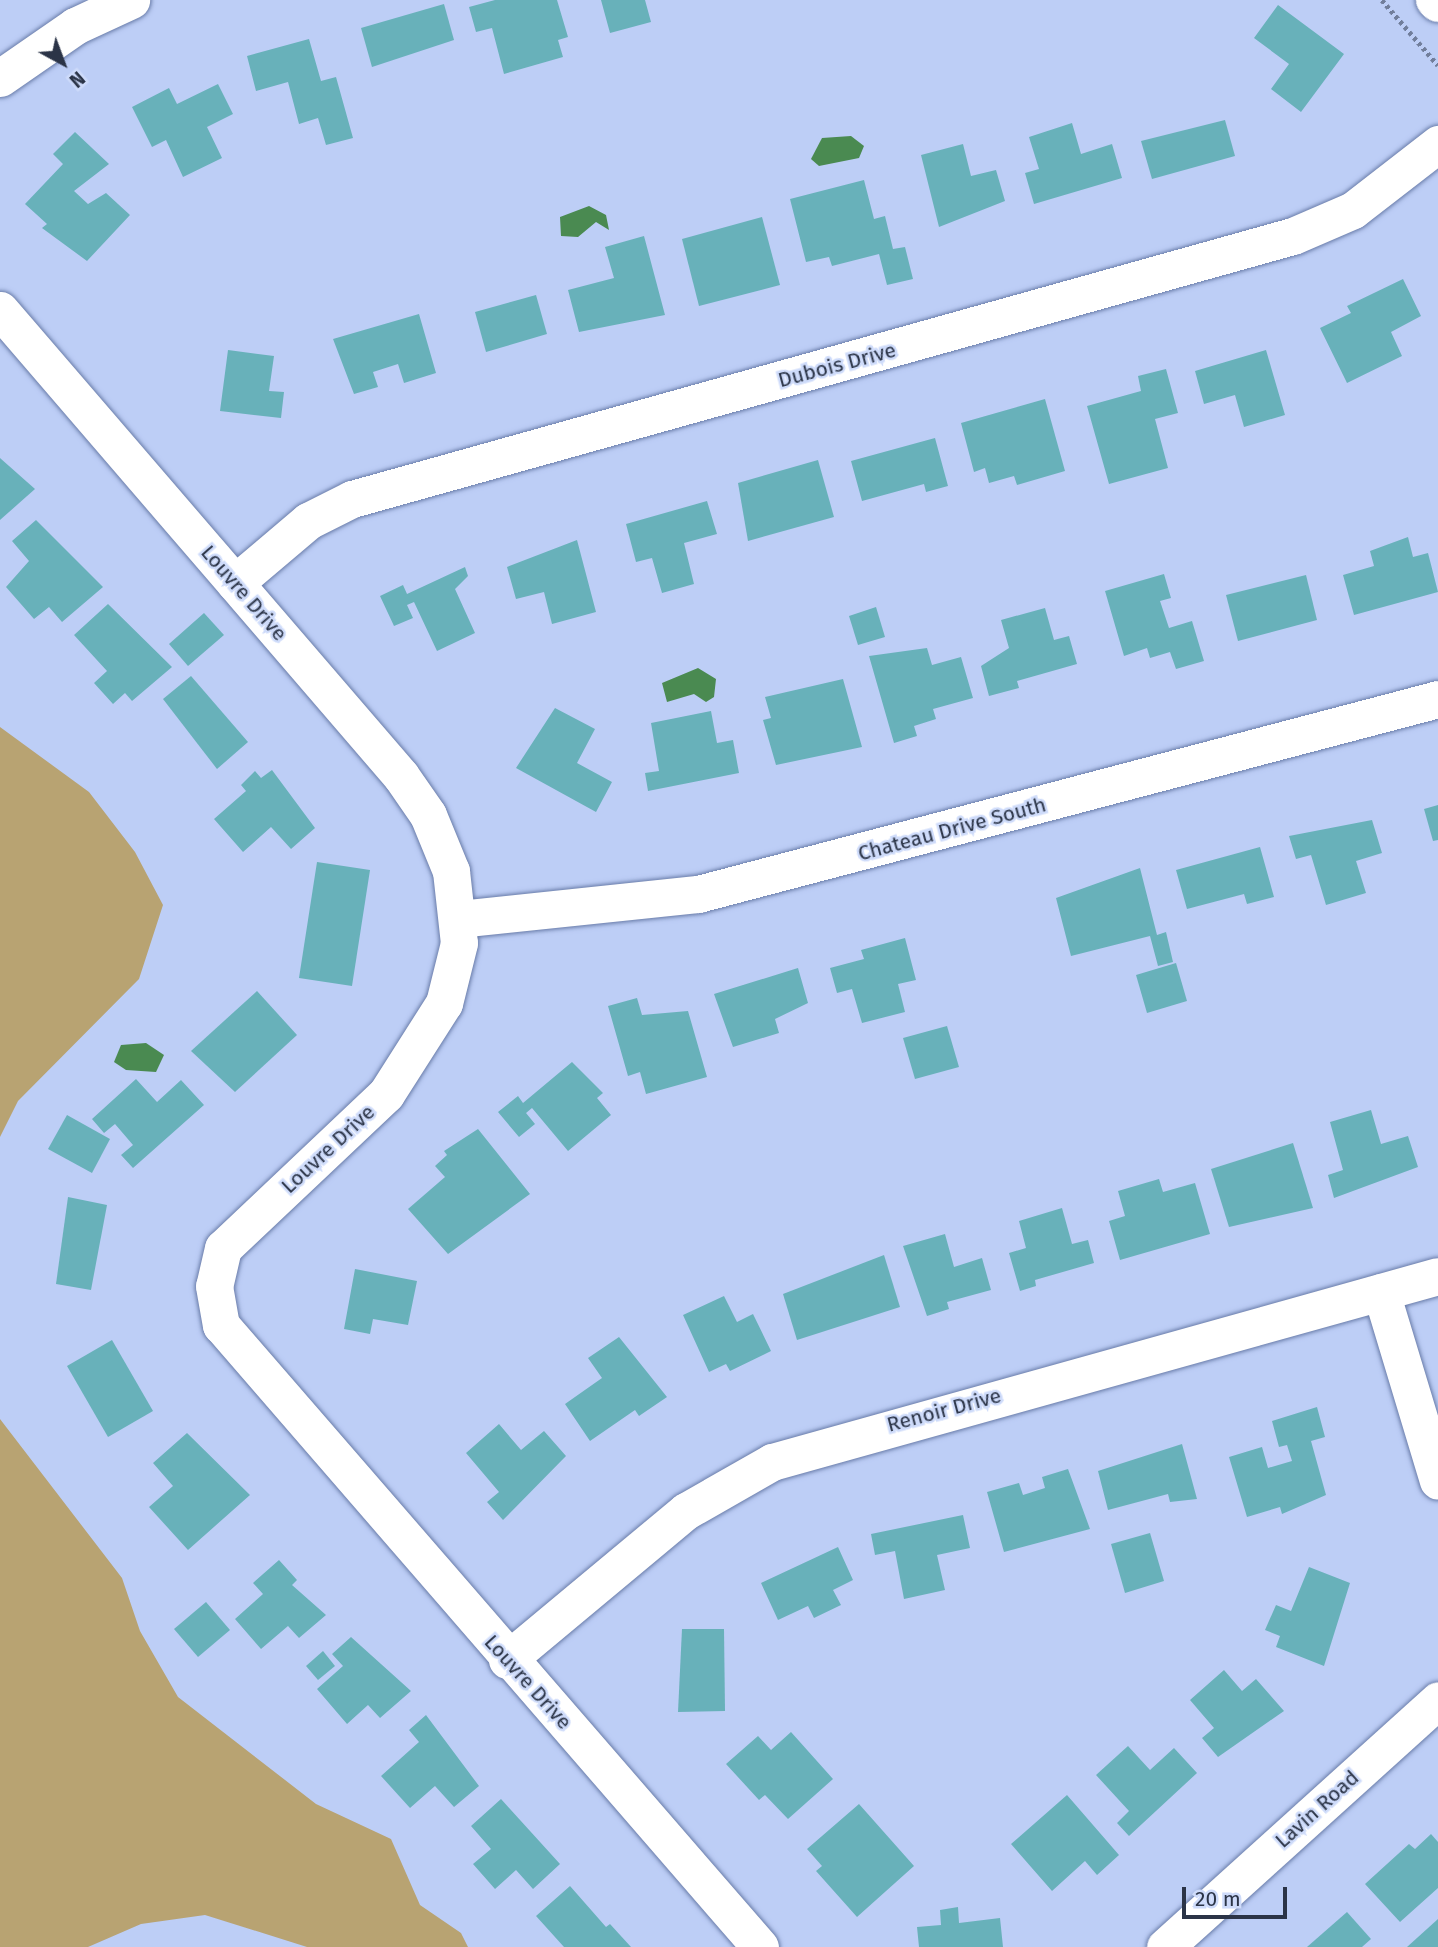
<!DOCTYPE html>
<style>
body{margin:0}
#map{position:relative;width:1438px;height:1947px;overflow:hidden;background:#bdcef6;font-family:"Fira Sans",sans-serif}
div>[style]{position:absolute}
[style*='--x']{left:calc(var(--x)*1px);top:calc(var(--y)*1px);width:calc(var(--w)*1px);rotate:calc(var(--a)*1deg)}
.green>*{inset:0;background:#b8a372}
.water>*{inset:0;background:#4a8a51}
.building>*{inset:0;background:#68b1ba}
.path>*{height:4.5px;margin-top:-2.25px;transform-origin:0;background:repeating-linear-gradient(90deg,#717e9b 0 3.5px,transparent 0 7px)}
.roads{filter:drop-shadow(0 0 2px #697ca9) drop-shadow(0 0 2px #697ca9)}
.street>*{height:37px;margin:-18.5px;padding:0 18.5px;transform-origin:18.5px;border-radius:18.5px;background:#fff}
.secondary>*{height:38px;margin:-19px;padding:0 19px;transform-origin:19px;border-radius:19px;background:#fff}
span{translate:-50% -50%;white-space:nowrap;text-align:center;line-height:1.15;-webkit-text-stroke:5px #cedbfa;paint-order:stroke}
.street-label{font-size:21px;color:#2b3447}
.north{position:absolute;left:28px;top:28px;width:70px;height:70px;-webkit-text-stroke:5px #cedbfa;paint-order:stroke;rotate:139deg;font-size:19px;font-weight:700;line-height:28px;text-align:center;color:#2b3447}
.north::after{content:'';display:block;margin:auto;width:24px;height:32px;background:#2b3447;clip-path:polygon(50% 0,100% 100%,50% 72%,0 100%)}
.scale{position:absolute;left:1182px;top:1887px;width:105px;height:32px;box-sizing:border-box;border:4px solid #2b3447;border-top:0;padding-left:9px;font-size:21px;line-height:24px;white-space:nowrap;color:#2b3447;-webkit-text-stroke:5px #cedbfa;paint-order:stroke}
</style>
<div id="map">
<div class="green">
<div style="clip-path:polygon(0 727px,89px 792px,135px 852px,163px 905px,139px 979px,18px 1101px,0 1137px)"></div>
<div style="clip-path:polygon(0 1419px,122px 1578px,140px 1631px,178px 1697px,316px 1804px,391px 1839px,420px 1905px,461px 1933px,468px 1947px,307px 1947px,205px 1915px,141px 1924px,88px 1947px,0 1947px)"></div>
</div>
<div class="water">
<div style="clip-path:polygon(851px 136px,864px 146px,859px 158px,819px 166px,811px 159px,822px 138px)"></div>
<div style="clip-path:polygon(589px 206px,606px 215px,609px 230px,596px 222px,578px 237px,561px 236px,560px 217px)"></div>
<div style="clip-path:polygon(698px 668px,716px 679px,714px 697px,706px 702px,694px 694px,667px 702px,662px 683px)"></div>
<div style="clip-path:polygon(146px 1043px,164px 1055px,156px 1072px,126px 1070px,114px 1062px,121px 1045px)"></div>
</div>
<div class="building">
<div style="clip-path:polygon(495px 0,557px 0,568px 37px,558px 40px,563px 57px,504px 74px,492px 28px,476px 32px,469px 7px)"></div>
<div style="clip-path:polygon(601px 0,645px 0,651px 22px,610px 33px)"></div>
<div style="clip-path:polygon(444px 4px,454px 40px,372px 67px,361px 28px)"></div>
<div style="clip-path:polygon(1278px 5px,1344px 54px,1301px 112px,1271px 89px,1289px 64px,1254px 38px)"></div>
<div style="clip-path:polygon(309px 39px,321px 81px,336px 77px,353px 138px,326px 145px,318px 118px,299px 124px,288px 82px,256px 91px,247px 56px)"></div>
<div style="clip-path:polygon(218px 84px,233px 114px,207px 127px,222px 158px,183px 177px,166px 140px,152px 147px,132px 107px,169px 88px,177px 104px)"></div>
<div style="clip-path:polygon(1225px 120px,1235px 156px,1152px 179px,1141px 141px)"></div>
<div style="clip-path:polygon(1072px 123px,1081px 154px,1112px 144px,1122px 178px,1034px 204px,1025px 173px,1039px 169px,1029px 137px)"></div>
<div style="clip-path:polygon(75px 132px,109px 164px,74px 191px,88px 204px,106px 193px,130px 215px,87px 261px,42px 228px,47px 224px,25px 204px,63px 164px,53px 154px)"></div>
<div style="clip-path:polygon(963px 144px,971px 176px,996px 170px,1005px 201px,939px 227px,921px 155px)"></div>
<div style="clip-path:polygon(864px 180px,874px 219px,885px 216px,893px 249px,905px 247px,913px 279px,887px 285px,879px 254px,832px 266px,829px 257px,806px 262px,790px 199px)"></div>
<div style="clip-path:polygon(762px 217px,780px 285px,699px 306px,682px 239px)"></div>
<div style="clip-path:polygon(644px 236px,665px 315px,579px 332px,568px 290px,614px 278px,605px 247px)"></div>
<div style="clip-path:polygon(1403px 279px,1421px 316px,1391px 332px,1402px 356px,1347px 383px,1320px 328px,1351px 313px,1347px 306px)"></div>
<div style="clip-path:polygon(536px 295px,547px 334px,486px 352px,475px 312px)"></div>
<div style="clip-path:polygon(419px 314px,436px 373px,404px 383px,398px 364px,373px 372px,378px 387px,354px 394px,333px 339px)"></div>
<div style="clip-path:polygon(228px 350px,274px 356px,269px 391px,284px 392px,281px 418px,220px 411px)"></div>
<div style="clip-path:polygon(1266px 350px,1285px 415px,1244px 427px,1235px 395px,1204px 404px,1195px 371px)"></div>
<div style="clip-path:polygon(1166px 369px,1178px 413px,1155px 419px,1168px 468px,1109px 484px,1087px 406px,1141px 391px,1138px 376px)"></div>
<div style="clip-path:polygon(1045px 399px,1065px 471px,1017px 485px,1014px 476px,989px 483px,985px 468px,974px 472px,961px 423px)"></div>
<div style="clip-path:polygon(935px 438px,948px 486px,926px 492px,924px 484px,862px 501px,851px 461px)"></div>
<div style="clip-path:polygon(0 458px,35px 489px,0 520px)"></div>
<div style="clip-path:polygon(818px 460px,834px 517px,748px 541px,738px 483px)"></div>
<div style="clip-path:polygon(707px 501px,717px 534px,684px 543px,694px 584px,662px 593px,652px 558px,636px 562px,626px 524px)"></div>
<div style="clip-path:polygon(36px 520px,103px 587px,62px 622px,49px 607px,34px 619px,6px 587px,29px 561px,12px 541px)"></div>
<div style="clip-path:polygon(1408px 537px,1413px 557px,1428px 553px,1438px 592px,1354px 615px,1343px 575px,1374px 566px,1370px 551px)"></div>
<div style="clip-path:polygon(577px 540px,596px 612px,552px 624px,544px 592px,516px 599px,507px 567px)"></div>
<div style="clip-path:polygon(465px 567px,468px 576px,455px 589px,475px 633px,437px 651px,414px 602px,407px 605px,413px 618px,394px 626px,380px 596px,403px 585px,407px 594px)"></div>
<div style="clip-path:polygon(1164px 574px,1171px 598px,1160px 601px,1169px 628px,1192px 621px,1204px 661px,1176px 669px,1170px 652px,1150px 658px,1147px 648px,1124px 656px,1105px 591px)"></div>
<div style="clip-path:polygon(1306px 575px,1317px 620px,1238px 641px,1226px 595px)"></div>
<div style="clip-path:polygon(108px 604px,172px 667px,132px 701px,125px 693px,113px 704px,94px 683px,107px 671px,74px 635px)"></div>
<div style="clip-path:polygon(876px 607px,885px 637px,858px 645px,849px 616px)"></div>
<div style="clip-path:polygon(1045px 608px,1054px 640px,1069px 636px,1077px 664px,1017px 681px,1019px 688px,989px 696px,981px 666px,1009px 648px,1001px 620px)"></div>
<div style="clip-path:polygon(204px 613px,224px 635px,188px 666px,169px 644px)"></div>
<div style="clip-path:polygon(927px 648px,932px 665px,961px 657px,973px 698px,933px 709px,936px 719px,914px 726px,917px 736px,894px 743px,869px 656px)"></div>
<div style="clip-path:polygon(191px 676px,248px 742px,217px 769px,163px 699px)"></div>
<div style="clip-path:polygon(843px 679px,862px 747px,776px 765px,763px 720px,771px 718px,765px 697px)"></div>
<div style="clip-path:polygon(555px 708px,595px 729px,577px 763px,612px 782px,596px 812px,516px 768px)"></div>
<div style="clip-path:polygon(711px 711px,717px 743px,733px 740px,739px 773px,648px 791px,645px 773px,659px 771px,651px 723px)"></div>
<div style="clip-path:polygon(272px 770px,315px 828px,291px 849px,271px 827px,243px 852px,214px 819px,246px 791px,241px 785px,255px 771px,261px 778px)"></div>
<div style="clip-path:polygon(1438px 805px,1438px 840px,1433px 841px,1424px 809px)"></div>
<div style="clip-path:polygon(1372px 820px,1382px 853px,1356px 861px,1366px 893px,1326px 905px,1311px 855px,1296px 859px,1289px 836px)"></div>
<div style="clip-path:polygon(1260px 847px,1274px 897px,1247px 904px,1244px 894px,1187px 909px,1176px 870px)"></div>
<div style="clip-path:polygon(317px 862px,370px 870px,352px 986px,299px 978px)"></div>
<div style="clip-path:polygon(1140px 868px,1157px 935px,1166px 932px,1173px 962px,1158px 966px,1150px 936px,1071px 956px,1056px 898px)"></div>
<div style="clip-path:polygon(905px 938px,916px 980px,898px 984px,905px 1012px,862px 1023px,852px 989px,837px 993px,830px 968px,864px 959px,861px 950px)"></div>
<div style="clip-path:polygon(1176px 963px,1187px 1001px,1147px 1013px,1136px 975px)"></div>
<div style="clip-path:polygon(798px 968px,808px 1003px,775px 1019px,779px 1033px,733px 1047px,714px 994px)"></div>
<div style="clip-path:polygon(257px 991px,297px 1035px,235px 1092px,191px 1051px)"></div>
<div style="clip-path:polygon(637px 998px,642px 1015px,688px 1011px,707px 1077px,646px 1094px,640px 1072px,628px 1076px,608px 1006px)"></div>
<div style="clip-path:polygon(947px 1026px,959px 1067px,915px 1079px,903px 1038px)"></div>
<div style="clip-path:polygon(572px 1062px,603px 1093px,597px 1098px,611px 1115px,568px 1151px,532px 1108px,526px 1113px,535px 1124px,519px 1137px,498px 1112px,518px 1096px,523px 1103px)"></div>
<div style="clip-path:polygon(136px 1079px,157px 1102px,181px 1080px,204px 1105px,133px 1168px,121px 1155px,133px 1145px,115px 1124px,104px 1133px,92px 1119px)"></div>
<div style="clip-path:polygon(1371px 1110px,1381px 1144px,1408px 1136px,1418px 1167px,1334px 1198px,1328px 1175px,1343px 1170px,1330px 1122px)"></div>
<div style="clip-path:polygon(67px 1115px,110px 1139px,92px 1173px,48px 1149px)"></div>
<div style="clip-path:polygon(478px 1129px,530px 1194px,448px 1254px,408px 1209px,445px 1177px,435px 1166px,447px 1155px,444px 1151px)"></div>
<div style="clip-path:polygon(1293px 1143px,1313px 1208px,1229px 1227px,1211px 1169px)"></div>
<div style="clip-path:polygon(1159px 1179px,1163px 1192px,1195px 1183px,1210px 1234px,1120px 1260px,1109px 1221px,1125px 1216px,1118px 1191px)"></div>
<div style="clip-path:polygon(68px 1197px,107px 1205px,91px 1290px,56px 1284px)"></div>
<div style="clip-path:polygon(1062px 1208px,1072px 1244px,1088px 1240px,1094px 1263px,1035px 1280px,1036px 1286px,1020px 1291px,1009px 1253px,1026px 1248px,1019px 1221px)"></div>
<div style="clip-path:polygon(945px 1234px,954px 1267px,982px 1258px,991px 1290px,947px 1302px,949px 1309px,927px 1316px,903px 1246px)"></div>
<div style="clip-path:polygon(884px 1255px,900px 1307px,797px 1340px,783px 1294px)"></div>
<div style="clip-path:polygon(355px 1269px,417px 1281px,408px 1325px,373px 1319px,370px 1334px,344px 1329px)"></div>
<div style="clip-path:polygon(724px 1296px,737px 1322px,753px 1314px,771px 1351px,730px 1371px,726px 1364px,709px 1372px,683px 1315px)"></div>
<div style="clip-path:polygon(619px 1337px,667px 1397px,639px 1416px,635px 1410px,590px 1441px,565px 1404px,602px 1378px,588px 1358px)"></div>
<div style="clip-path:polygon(112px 1340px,153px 1411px,108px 1437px,67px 1366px)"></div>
<div style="clip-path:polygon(1317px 1407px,1325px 1437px,1311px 1441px,1326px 1495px,1282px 1514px,1280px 1507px,1247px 1517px,1229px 1457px,1262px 1447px,1268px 1468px,1292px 1461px,1287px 1445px,1279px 1447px,1272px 1421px)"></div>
<div style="clip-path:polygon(499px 1424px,521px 1450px,544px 1431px,566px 1456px,503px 1520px,487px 1502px,499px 1492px,466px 1453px)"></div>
<div style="clip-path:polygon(187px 1433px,250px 1495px,188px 1550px,149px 1507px,173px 1486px,153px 1463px)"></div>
<div style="clip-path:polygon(1182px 1444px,1197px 1499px,1170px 1502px,1168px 1494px,1108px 1510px,1098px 1471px)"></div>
<div style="clip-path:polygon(1068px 1469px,1090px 1529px,1004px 1552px,987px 1492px,1019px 1483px,1023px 1495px,1045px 1488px,1042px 1477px)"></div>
<div style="clip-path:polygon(963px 1515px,970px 1548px,937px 1555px,945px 1590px,904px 1599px,895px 1551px,875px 1555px,871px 1534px)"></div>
<div style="clip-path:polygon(1150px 1533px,1164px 1581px,1125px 1593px,1111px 1544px)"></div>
<div style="clip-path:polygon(838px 1547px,853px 1580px,833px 1590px,841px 1605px,814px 1618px,808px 1606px,778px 1620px,761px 1583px)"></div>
<div style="clip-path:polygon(279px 1560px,297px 1580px,292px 1585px,326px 1615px,299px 1638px,288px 1626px,261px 1649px,235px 1619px,263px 1594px,253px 1583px)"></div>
<div style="clip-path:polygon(1309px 1567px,1350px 1583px,1324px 1666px,1276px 1647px,1280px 1636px,1265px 1630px,1276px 1605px,1291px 1611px)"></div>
<div style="clip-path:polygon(206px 1602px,230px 1630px,198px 1657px,174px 1629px)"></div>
<div style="clip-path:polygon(682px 1629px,724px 1629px,725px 1711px,678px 1712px)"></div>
<div style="clip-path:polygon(351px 1637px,411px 1691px,380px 1718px,368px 1705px,347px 1724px,317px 1689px,343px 1666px,332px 1654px)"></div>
<div style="clip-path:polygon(323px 1651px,335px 1666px,318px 1680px,306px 1666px)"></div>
<div style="clip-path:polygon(1224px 1670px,1242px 1691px,1256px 1679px,1284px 1711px,1218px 1757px,1202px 1738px,1214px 1728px,1190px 1700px)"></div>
<div style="clip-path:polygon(426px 1715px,479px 1786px,454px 1807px,435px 1786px,410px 1808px,381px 1776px,419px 1742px,409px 1730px)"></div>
<div style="clip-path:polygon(791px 1732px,833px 1779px,788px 1819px,765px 1795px,759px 1800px,726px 1764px,758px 1736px,771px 1750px)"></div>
<div style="clip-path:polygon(1128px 1746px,1150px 1770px,1174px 1748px,1197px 1773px,1129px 1836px,1117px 1823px,1129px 1811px,1096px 1775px)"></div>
<div style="clip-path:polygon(1067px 1795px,1119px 1855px,1097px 1875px,1085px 1861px,1052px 1891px,1011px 1844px)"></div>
<div style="clip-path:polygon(501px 1799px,560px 1864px,533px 1889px,516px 1870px,495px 1889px,473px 1864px,491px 1849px,471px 1826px)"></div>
<div style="clip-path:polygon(859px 1804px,914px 1866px,857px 1917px,816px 1871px,822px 1866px,807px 1849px)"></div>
<div style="clip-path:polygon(1431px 1834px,1438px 1842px,1438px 1888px,1400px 1922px,1365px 1884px,1409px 1844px,1415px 1849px)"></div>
<div style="clip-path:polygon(570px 1886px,606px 1927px,610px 1924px,631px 1947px,564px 1947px,536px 1916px)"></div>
<div style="clip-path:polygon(958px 1907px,959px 1923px,1000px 1918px,1003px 1947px,919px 1947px,917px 1927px,941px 1925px,940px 1910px)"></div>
<div style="clip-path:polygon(1347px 1912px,1371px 1939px,1362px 1947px,1307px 1947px)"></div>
<div style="clip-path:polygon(1438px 1919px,1438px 1947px,1407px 1947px)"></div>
</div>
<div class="path">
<div style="--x:1382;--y:0;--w:86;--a:49.3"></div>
</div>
<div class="roads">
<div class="street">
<div style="--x:0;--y:78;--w:91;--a:-34.7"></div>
<div style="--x:75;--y:26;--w:62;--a:-24.9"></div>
<div style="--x:0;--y:310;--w:615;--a:49.29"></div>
<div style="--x:401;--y:776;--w:47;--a:55.3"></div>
<div style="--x:428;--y:815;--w:61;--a:67.7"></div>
<div style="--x:451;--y:871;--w:72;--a:83.7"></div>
<div style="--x:459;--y:943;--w:62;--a:104"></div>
<div style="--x:444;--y:1003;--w:108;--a:122.5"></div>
<div style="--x:386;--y:1094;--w:224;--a:136.6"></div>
<div style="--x:223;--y:1248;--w:39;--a:103"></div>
<div style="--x:214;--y:1286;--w:40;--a:80"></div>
<div style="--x:221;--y:1325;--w:823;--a:49.09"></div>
<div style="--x:235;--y:583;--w:96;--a:-40.3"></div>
<div style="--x:308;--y:521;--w:49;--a:-26.6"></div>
<div style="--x:352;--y:499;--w:977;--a:-15.62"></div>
<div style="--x:1293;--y:236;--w:65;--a:-23.4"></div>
<div style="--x:1353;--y:210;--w:108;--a:-37.8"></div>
<div style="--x:459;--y:919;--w:240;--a:-6"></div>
<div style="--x:698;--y:894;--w:765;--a:-14.76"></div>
<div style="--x:1381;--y:1292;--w:197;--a:73.2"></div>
<div style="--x:507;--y:1660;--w:233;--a:-39.8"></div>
<div style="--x:686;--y:1511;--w:99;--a:-29.7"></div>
<div style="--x:772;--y:1462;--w:691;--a:-15.6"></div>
<div style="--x:1165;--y:1947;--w:368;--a:-42.1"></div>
</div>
<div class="secondary">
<div style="--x:1435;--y:0;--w:4;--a:45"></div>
</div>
</div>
<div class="street-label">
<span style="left:837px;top:365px;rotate:-15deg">Dubois Drive</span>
<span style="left:244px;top:593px;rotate:49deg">Louvre Drive</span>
<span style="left:952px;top:829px;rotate:-15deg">Chateau Drive South</span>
<span style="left:328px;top:1149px;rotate:-43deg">Louvre Drive</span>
<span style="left:944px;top:1410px;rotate:-15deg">Renoir Drive</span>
<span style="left:528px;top:1682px;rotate:48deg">Louvre Drive</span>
<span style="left:1317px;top:1809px;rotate:-42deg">Lavin Road</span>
</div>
<div class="north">N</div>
<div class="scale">20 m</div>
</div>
